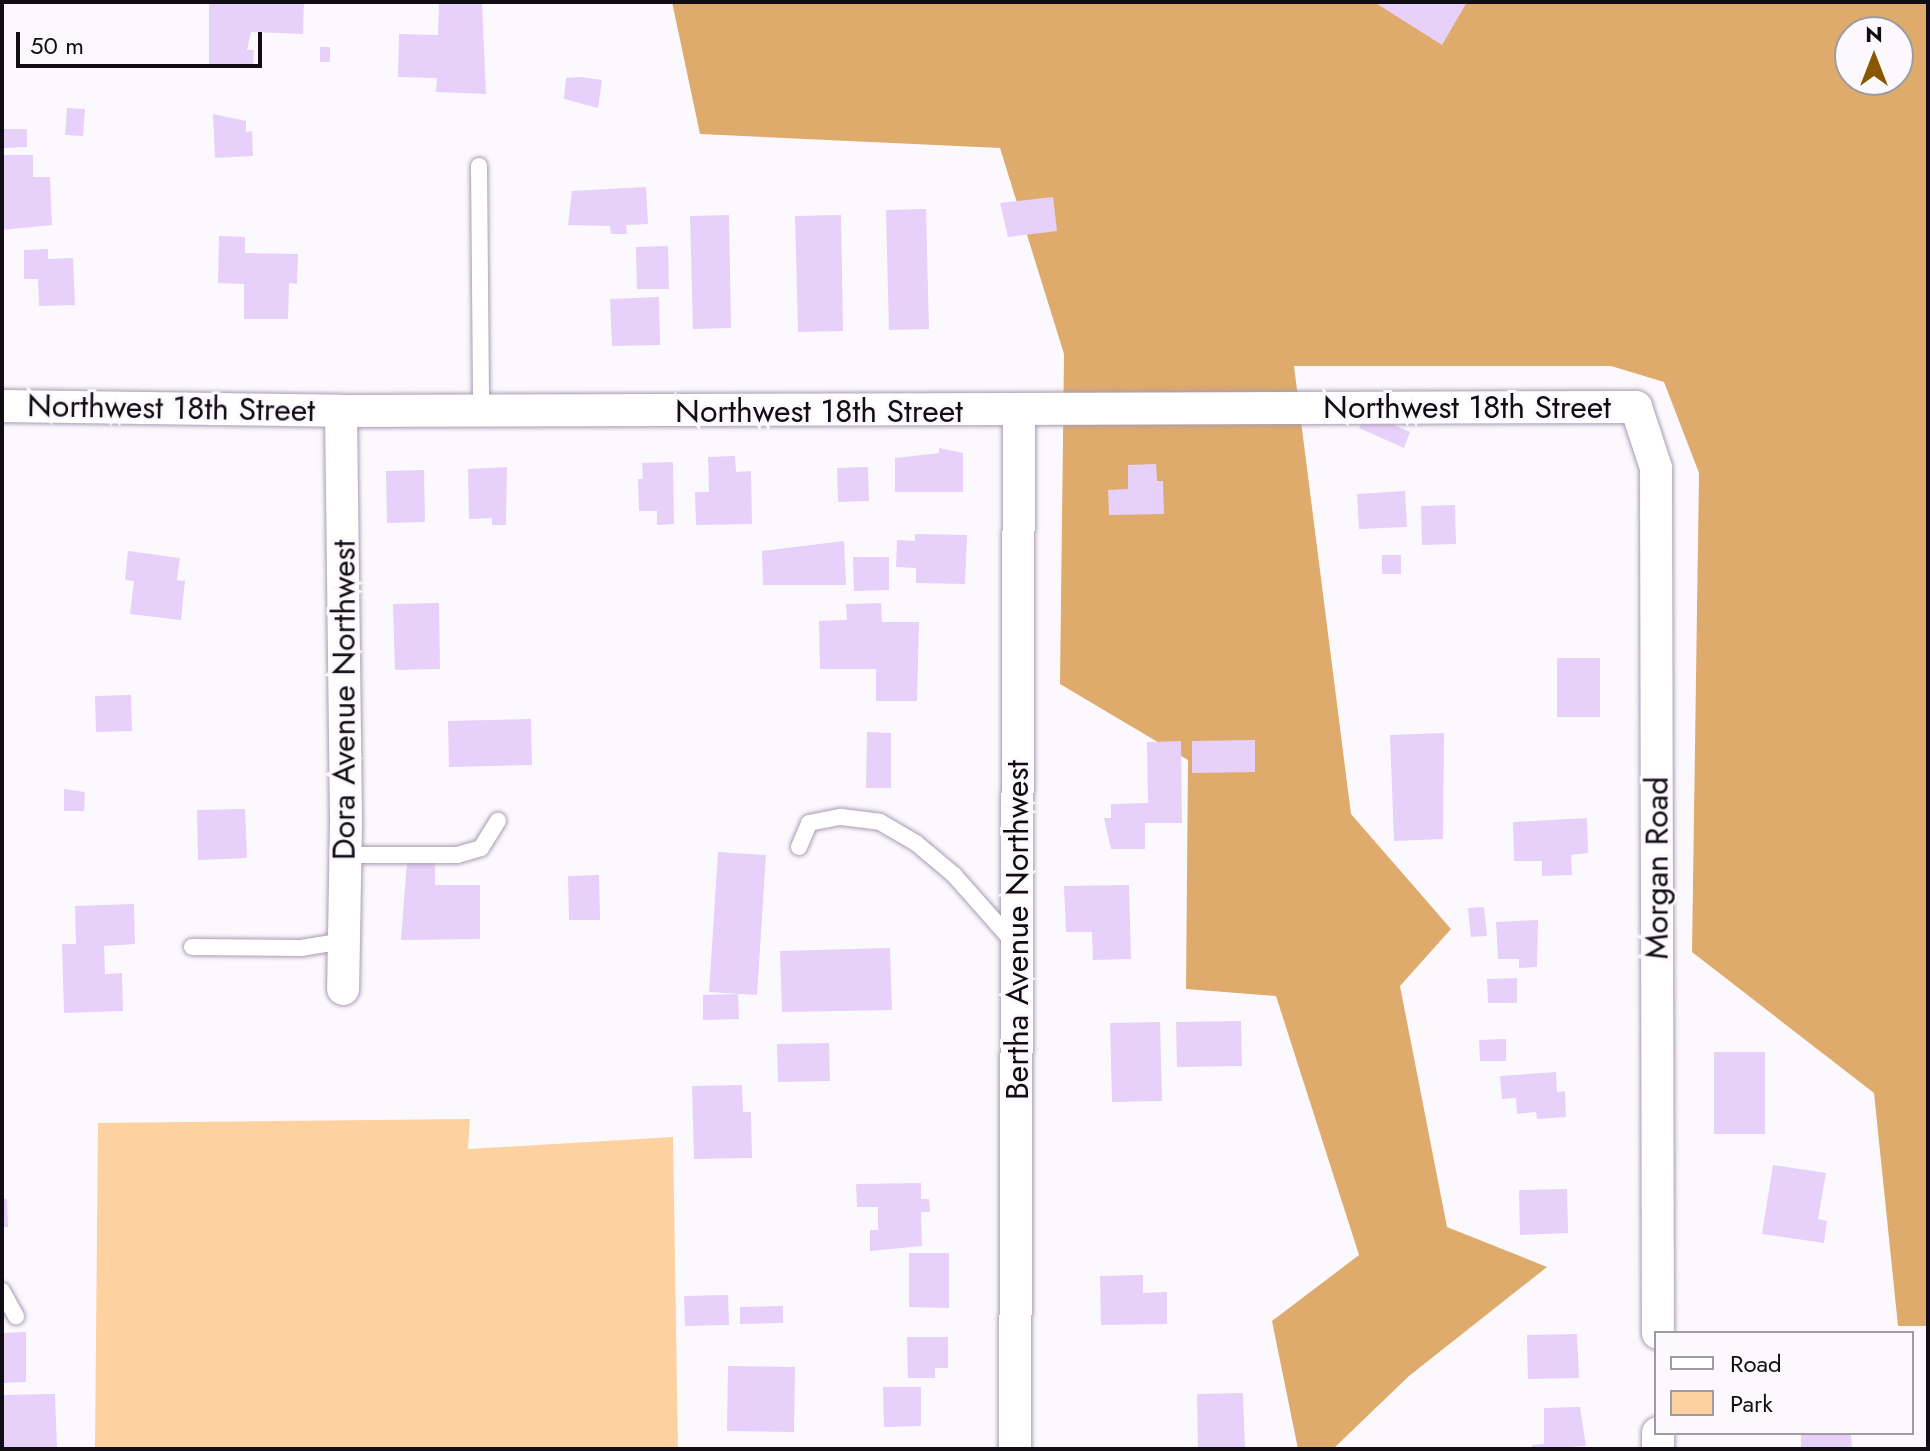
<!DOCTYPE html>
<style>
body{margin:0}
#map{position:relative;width:1930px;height:1451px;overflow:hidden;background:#fcf9fe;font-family:Jost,sans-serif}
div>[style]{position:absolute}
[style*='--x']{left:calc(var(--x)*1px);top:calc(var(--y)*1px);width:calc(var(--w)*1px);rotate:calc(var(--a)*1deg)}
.green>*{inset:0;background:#fdd2a0}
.forest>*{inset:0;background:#dfab6c}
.building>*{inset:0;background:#e7d0f9}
.roads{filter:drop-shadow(0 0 2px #a89cb2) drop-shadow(0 0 2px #a89cb2)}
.service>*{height:16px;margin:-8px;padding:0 8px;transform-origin:8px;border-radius:8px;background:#fff}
.minor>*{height:32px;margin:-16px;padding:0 16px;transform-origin:16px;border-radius:16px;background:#fff}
span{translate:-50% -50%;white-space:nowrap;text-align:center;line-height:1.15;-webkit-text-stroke:6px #fcf9fe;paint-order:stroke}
.street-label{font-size:32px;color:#110d15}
.frame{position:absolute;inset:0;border:4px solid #110d15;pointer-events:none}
.legend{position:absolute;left:1654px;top:1331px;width:260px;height:104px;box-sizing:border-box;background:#fcf9fe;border:2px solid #9e9ba1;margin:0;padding:10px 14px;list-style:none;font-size:24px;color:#110d15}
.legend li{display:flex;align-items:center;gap:16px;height:40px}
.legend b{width:40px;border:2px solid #9e9ba1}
.north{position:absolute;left:1834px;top:16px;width:80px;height:80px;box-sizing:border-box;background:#fcf9fe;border:2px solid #9e9ba1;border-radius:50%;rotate:0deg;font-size:22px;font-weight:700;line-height:32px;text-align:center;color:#110d15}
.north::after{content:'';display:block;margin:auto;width:28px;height:36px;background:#895700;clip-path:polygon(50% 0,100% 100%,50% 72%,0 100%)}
.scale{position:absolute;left:16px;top:32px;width:246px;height:36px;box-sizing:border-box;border:4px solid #110d15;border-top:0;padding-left:10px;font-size:24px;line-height:28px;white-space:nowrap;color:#110d15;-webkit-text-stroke:6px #fcf9fe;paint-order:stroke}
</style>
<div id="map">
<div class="green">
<div style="clip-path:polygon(470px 1119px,468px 1149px,673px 1137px,678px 1449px,95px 1449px,98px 1123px)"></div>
</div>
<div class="forest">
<div style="clip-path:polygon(evenodd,672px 2px,1928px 2px,1928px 1326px,1898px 1326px,1874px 1093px,1692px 952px,1699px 473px,1664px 382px,1611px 366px,1294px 366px,1351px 814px,1451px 929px,1400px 986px,1447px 1227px,1547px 1267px,1409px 1376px,1333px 1449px,1298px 1449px,1272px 1321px,1359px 1255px,1276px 996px,1186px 989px,1188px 760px,1060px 684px,1064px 354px,1000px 148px,700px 134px,672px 2px,1850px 32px,1898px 32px,1898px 80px,1850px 80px,1850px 32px)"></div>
</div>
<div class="building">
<div style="clip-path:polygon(209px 2px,304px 2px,303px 34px,251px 32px,247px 50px,254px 50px,253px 67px,209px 66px)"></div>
<div style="clip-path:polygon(439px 2px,482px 2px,486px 94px,436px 92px,437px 78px,398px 77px,399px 34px,438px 35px)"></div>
<div style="clip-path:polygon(1374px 2px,1467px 2px,1442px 45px)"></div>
<div style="clip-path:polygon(320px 47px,330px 47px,330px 62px,320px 62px)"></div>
<div style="clip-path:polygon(581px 77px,602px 80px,598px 108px,564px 99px,566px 78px)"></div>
<div style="clip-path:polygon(67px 108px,85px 109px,83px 136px,65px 135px)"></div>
<div style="clip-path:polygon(213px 114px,246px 121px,246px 132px,252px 131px,253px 156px,215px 158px)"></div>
<div style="clip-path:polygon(2px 129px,27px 129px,27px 147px,2px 148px)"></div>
<div style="clip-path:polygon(2px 155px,33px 155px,33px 177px,50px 177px,52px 225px,2px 230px)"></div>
<div style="clip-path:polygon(646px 187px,648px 224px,626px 225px,627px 234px,611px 234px,610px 226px,568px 225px,572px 191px)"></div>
<div style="clip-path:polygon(1053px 197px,1057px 231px,1008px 237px,1000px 203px)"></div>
<div style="clip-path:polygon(926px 209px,929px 329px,889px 330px,886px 210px)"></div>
<div style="clip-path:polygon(729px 215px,731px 328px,693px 329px,690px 216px)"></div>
<div style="clip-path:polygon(841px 215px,843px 331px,798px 332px,795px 216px)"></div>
<div style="clip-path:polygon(219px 236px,245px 237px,245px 253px,298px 254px,297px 284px,289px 283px,288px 319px,244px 319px,244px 284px,218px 283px)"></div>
<div style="clip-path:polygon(668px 246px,669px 289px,637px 289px,636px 247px)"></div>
<div style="clip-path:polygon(48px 249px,48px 259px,73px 258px,75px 305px,39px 306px,38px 279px,24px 279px,24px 250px)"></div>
<div style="clip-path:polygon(659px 297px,660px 345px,612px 346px,610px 299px)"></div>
<div style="clip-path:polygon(1366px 413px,1410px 432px,1404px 448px,1359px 428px)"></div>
<div style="clip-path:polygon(939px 448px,963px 453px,963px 492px,895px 492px,895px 458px,939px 453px)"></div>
<div style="clip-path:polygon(735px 456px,736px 472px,751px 471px,752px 524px,696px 525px,695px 492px,709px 492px,708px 457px)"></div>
<div style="clip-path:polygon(673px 462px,674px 524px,657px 525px,657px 511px,639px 511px,638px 479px,643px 479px,642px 463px)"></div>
<div style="clip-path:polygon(1156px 464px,1157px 481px,1163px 481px,1164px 514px,1109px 515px,1108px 490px,1128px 489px,1128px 465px)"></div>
<div style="clip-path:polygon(507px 467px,506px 525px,492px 525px,492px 518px,469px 519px,468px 469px)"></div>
<div style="clip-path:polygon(868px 467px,869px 501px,838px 502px,837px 468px)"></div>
<div style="clip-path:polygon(424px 470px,425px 522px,387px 523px,386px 471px)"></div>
<div style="clip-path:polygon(1405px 491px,1407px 527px,1359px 529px,1357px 494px)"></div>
<div style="clip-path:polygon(1455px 505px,1456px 544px,1422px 545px,1421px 506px)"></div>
<div style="clip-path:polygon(915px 534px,967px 535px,965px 584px,916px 583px,916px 568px,896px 567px,897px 540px,915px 541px)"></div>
<div style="clip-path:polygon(844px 541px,846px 585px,763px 585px,762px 551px)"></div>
<div style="clip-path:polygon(128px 551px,180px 558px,177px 580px,185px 581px,181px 620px,130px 614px,134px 581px,125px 580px)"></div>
<div style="clip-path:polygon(1382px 555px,1401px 555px,1401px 574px,1382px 574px)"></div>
<div style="clip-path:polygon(853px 557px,889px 557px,889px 590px,854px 591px)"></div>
<div style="clip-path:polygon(439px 603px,440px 669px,395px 670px,393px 604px)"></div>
<div style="clip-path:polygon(881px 603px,882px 622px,919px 622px,917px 701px,876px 701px,876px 669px,820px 669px,819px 621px,847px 620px,846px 604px)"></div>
<div style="clip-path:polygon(1557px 658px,1600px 658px,1600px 717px,1557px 717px)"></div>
<div style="clip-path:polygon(131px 695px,132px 731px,96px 732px,95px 696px)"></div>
<div style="clip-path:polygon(531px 719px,532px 765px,449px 767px,448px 721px)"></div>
<div style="clip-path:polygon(867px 732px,891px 733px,891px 788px,866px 788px)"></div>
<div style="clip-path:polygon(1444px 733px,1443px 839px,1394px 841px,1390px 735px)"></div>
<div style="clip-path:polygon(1255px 740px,1255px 772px,1192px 773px,1192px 741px)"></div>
<div style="clip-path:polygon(1181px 741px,1182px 823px,1145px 823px,1145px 849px,1111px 849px,1104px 818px,1111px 818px,1111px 804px,1148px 803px,1147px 742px)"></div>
<div style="clip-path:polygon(64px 789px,85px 792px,84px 811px,64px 811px)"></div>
<div style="clip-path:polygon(245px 809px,247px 858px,198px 860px,197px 810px)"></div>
<div style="clip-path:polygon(1587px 818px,1588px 853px,1571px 855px,1572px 875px,1542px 876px,1542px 861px,1514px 861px,1513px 822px)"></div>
<div style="clip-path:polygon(718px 852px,766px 855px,757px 995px,709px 992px)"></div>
<div style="clip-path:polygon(407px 862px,435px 862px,435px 885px,480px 885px,480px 939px,401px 940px)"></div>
<div style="clip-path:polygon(599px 875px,600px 920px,569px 920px,568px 876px)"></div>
<div style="clip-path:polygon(1129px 885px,1131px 959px,1093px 960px,1092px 932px,1066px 932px,1064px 886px)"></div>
<div style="clip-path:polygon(134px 904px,135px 944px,104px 946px,105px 974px,122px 973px,123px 1011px,64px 1013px,62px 944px,76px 944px,75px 906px)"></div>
<div style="clip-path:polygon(1484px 907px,1487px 936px,1471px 937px,1468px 908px)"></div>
<div style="clip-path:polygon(1538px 920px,1537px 967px,1519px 968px,1519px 959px,1498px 959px,1496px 922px)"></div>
<div style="clip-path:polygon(890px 948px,892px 1010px,782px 1012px,780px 951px)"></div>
<div style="clip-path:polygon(1517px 978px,1517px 1003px,1488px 1003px,1487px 979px)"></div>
<div style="clip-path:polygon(738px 994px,739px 1019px,703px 1020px,703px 995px)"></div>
<div style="clip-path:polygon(1241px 1021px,1242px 1066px,1177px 1067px,1176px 1022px)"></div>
<div style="clip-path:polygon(1160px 1022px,1162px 1101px,1112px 1102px,1110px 1023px)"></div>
<div style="clip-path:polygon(1506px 1039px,1506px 1061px,1480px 1061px,1479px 1040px)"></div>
<div style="clip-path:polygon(829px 1043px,830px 1081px,778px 1082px,777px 1044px)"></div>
<div style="clip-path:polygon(1714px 1052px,1765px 1052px,1765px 1134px,1714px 1134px)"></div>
<div style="clip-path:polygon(1556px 1072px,1557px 1092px,1565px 1091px,1566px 1117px,1537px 1119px,1536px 1112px,1517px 1114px,1516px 1098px,1502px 1099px,1500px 1076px)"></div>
<div style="clip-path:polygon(742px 1085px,743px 1112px,751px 1112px,752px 1158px,694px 1159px,692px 1086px)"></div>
<div style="clip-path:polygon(1773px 1165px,1826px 1173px,1818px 1219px,1827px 1221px,1824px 1243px,1762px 1234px)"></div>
<div style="clip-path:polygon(921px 1183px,921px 1199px,929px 1199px,930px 1212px,921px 1212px,922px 1246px,870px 1251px,870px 1230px,878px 1230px,878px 1207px,857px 1207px,856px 1184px)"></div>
<div style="clip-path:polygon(1567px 1189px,1568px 1233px,1520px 1235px,1519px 1190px)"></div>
<div style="clip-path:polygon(2px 1199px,7px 1199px,8px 1227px,2px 1227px)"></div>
<div style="clip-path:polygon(909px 1253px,949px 1253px,949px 1308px,909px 1307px)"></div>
<div style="clip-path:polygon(1143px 1275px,1143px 1293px,1167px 1292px,1167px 1324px,1101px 1325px,1100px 1276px)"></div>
<div style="clip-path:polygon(728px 1295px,729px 1325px,685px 1326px,684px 1296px)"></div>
<div style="clip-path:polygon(783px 1306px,783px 1323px,740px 1324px,740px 1307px)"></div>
<div style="clip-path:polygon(26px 1332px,26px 1382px,2px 1383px,2px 1333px)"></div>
<div style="clip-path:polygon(1577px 1334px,1579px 1378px,1528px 1379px,1527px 1335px)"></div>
<div style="clip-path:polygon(907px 1337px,948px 1337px,948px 1368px,935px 1368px,935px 1378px,908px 1378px)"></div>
<div style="clip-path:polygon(728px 1366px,795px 1367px,794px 1432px,727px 1431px)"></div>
<div style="clip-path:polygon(883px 1387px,921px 1387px,921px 1426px,884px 1427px)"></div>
<div style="clip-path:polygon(1243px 1393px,1245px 1449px,1198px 1449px,1197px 1394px)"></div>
<div style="clip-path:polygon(55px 1394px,57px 1449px,2px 1449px,2px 1395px)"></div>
<div style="clip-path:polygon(1580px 1407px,1586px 1446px,1532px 1449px,1532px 1445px,1544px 1444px,1544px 1408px)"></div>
<div style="clip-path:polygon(1801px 1433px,1851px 1433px,1852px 1449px,1801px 1449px)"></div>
</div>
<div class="roads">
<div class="service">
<div style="--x:479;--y:166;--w:245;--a:89.5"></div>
<div style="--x:799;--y:847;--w:26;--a:-67"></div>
<div style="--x:809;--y:823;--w:33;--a:-11"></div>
<div style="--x:841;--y:817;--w:39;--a:7"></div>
<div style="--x:880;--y:822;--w:42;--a:30.3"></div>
<div style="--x:916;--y:843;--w:50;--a:40.1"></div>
<div style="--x:954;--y:875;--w:94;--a:48.5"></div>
<div style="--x:346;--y:855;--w:111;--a:0"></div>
<div style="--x:457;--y:855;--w:25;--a:-16"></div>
<div style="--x:481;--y:848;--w:32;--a:-58"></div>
<div style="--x:192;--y:947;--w:109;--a:0.5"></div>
<div style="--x:301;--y:948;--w:44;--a:-9.2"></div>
<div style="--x:2;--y:1291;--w:29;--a:61"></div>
</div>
<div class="minor">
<div style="--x:2;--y:406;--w:339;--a:0.8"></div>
<div style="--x:341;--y:411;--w:1295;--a:-0.18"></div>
<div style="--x:1636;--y:407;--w:64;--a:71.8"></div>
<div style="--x:1656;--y:468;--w:865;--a:89.87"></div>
<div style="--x:341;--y:411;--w:412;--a:89.3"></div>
<div style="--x:346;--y:823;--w:166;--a:91"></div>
<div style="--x:1658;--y:1433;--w:16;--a:90"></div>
<div style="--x:1015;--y:1449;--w:1038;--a:-89.78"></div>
</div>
</div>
<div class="street-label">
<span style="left:1467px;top:407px">Northwest 18th Street</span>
<span style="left:171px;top:408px;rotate:1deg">Northwest 18th Street</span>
<span style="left:819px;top:411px">Northwest 18th Street</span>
<span style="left:344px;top:700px;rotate:-90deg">Dora Avenue Northwest</span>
<span style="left:1657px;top:868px;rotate:-90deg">Morgan Road</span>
<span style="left:1017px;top:930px;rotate:-90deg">Bertha Avenue Northwest</span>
</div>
<div class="frame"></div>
<ul class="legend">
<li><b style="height:10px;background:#fff"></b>Road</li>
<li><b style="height:22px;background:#fdd2a0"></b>Park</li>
</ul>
<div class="north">N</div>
<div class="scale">50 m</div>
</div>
